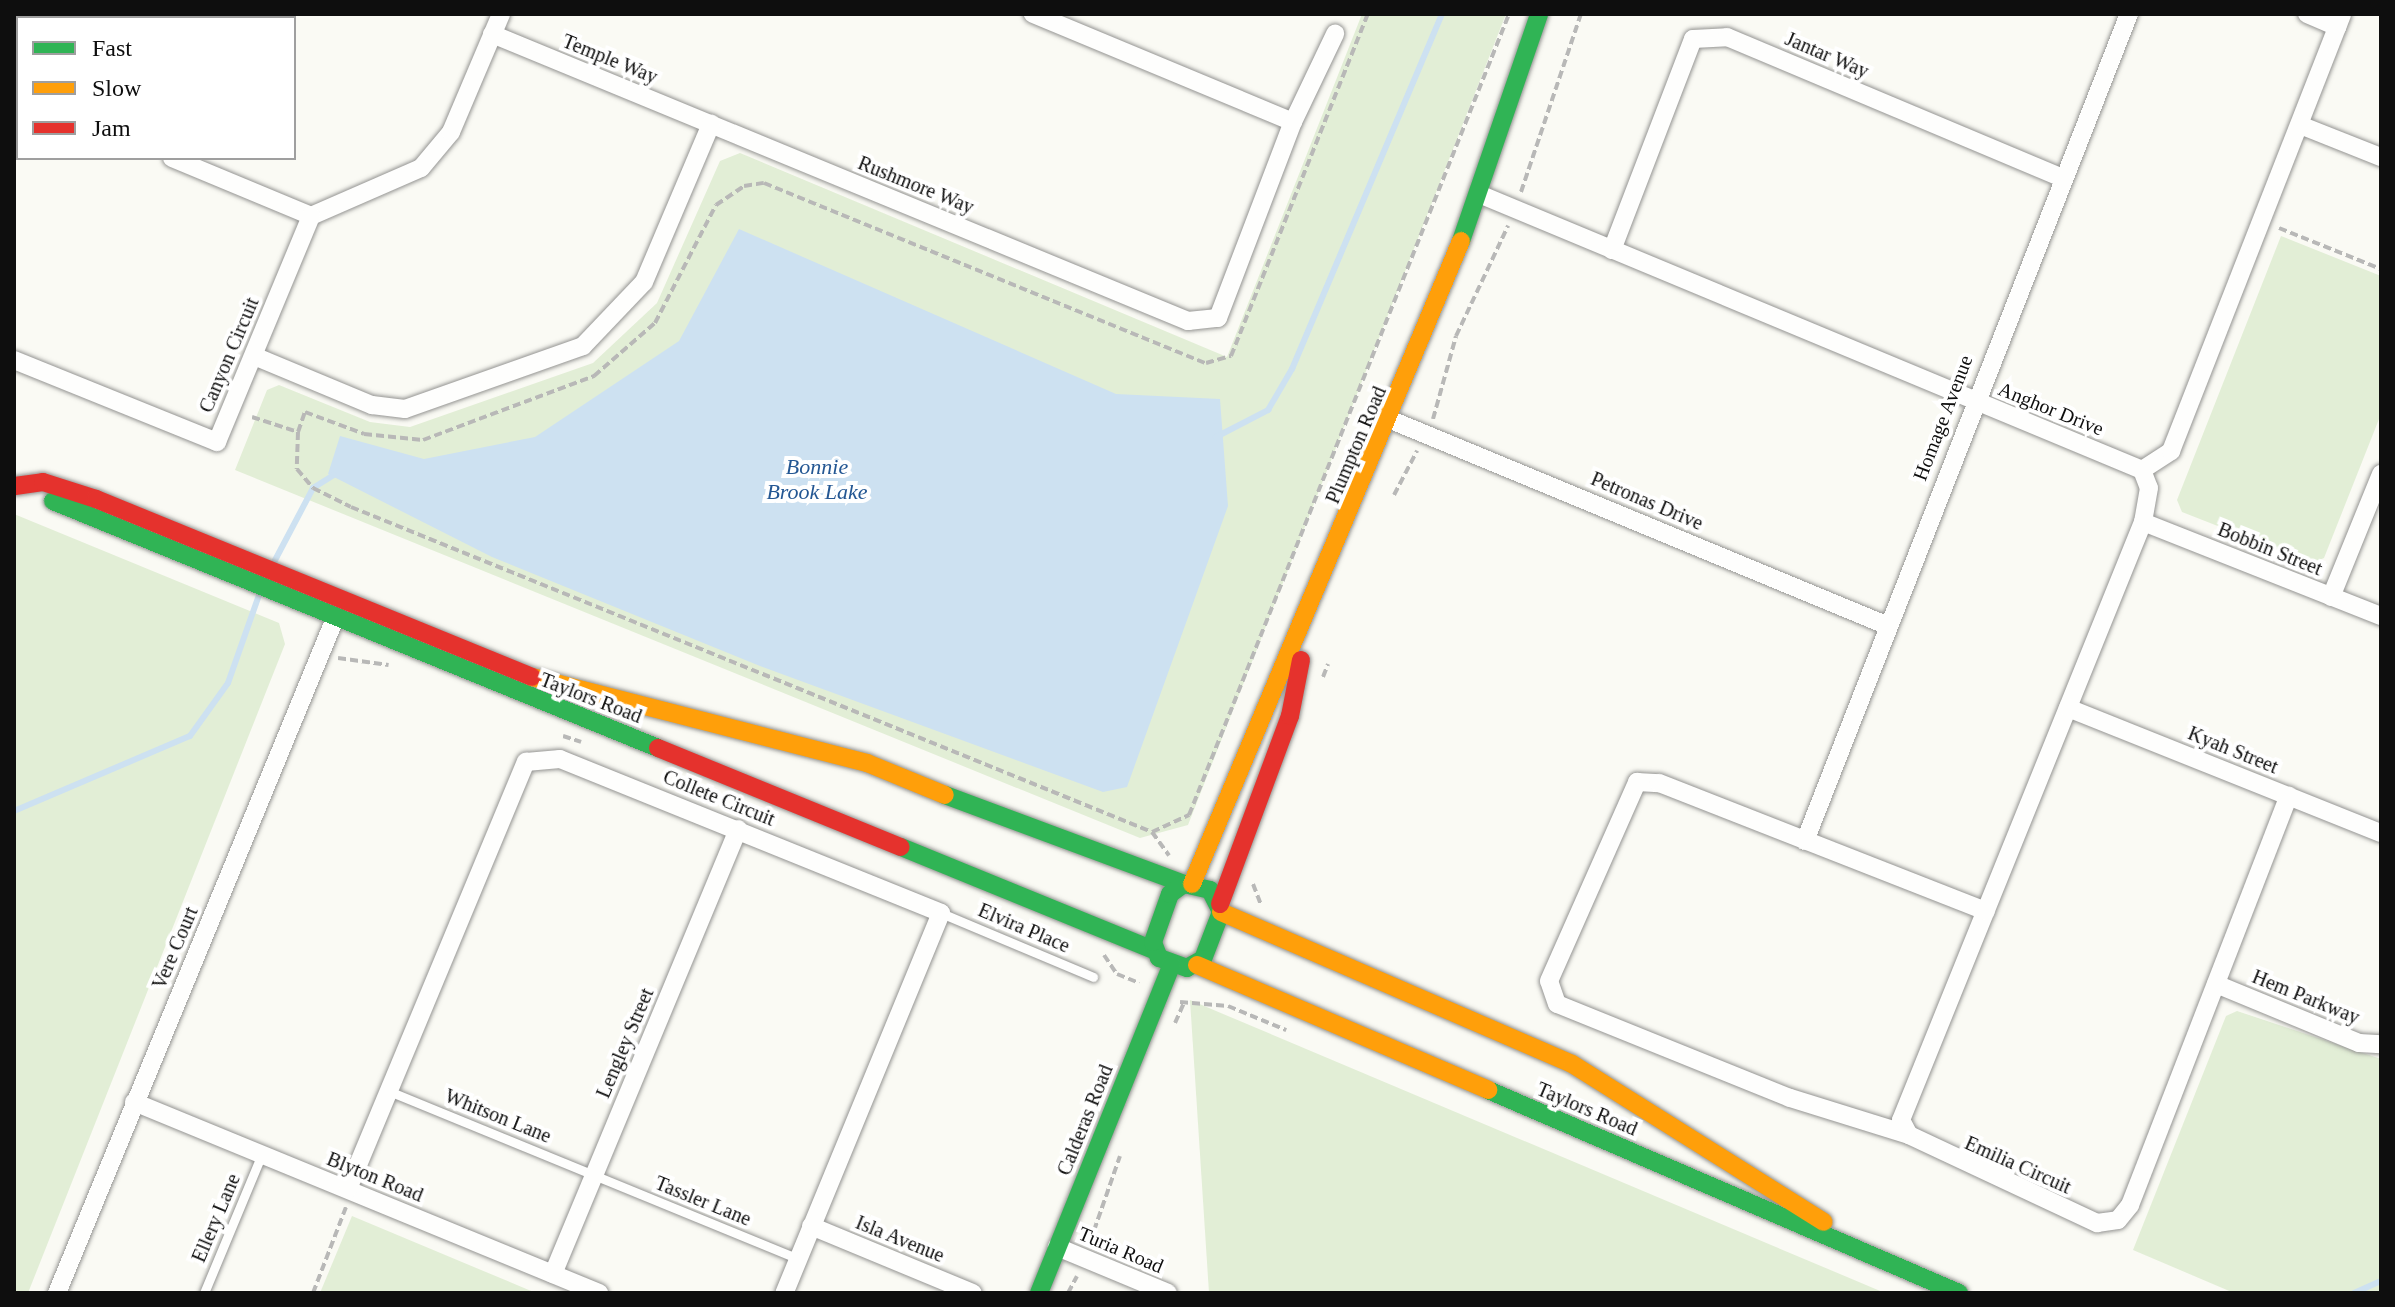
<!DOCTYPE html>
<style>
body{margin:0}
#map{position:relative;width:2395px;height:1307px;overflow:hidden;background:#fafaf4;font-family:"Times New Roman",serif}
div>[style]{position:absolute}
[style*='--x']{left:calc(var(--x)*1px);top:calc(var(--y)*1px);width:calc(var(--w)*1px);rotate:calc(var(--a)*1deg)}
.green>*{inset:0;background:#e2eed6}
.water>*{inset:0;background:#cde1f1}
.stream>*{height:6px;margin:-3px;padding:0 3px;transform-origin:3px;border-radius:3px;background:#cde1f1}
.path>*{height:4px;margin-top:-2px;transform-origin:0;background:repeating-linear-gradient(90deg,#b8b8b7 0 8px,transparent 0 12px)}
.roads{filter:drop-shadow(0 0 2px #949492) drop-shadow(0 0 2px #949492)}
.lane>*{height:9px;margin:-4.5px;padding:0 4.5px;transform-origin:4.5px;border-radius:4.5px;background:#fefefd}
.street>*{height:18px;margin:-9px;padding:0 9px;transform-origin:9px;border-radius:9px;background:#fefefd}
.fast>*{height:18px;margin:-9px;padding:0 9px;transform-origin:9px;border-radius:9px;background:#30b455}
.slow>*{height:18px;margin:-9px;padding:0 9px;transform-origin:9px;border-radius:9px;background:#ff9f0a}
.jam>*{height:18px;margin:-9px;padding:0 9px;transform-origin:9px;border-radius:9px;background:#e5322d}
span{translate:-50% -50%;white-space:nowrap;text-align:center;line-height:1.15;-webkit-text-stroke:8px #fff;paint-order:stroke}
.street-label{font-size:20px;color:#0e0e0e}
.water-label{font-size:22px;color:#245793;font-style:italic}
.frame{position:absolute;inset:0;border:16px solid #0e0e0e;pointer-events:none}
.legend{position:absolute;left:16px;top:16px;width:280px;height:144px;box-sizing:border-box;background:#fff;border:2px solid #9f9f9f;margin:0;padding:10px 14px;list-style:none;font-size:24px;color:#0e0e0e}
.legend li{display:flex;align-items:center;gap:16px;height:40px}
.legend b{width:40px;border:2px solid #9f9f9f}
</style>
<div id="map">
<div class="green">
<div style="clip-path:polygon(1362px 14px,1506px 14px,1188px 825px,1140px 838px,235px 470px,267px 390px,279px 385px,370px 422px,410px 427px,593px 363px,657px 303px,720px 161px,740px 153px,1227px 357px)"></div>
<div style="clip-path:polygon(2281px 236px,2381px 276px,2381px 414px,2324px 558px,2312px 563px,2182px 512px,2177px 500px)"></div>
<div style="clip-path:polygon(14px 514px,279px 623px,285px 644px,28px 1293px,14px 1293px)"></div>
<div style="clip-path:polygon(1190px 1000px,1885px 1293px,1209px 1293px)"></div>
<div style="clip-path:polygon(2237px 1011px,2381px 1059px,2381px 1293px,2234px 1293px,2133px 1250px,2226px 1016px)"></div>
<div style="clip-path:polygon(352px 1216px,536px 1293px,320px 1293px)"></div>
</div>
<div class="water">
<div style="clip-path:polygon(739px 229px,1116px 394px,1220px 399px,1228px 506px,1127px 787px,1103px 792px,760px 666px,492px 557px,328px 474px,340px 436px,424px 459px,535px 437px,679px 341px)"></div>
</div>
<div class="stream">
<div style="--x:1216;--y:437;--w:59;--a:-27.4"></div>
<div style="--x:1268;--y:410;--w:48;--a:-59.7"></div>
<div style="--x:1292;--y:369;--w:385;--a:-67.1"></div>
<div style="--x:273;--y:564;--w:86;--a:-62.2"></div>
<div style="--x:313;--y:488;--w:25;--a:-32"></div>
<div style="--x:14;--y:811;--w:191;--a:-23.1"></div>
<div style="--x:190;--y:736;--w:65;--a:-54.4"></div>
<div style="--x:228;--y:683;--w:96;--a:-70.6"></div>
<div style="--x:2354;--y:1293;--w:30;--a:-24"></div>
</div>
<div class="path">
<div style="--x:1521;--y:192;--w:188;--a:-71.4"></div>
<div style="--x:2279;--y:228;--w:110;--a:21.9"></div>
<div style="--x:252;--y:417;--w:48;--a:18.1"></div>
<div style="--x:298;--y:432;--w:37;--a:92"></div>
<div style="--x:297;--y:469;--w:25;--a:50"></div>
<div style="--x:313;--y:488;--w:42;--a:26.6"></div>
<div style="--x:351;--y:507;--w:864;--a:22.08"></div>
<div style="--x:1152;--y:832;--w:29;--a:54"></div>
<div style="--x:1433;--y:419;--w:86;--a:-74.5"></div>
<div style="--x:1456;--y:336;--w:122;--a:-64.7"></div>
<div style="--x:298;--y:432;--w:21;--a:-71"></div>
<div style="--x:305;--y:412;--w:63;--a:20.4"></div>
<div style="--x:364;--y:434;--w:59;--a:5.8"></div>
<div style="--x:423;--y:440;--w:183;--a:-20.5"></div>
<div style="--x:594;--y:376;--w:81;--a:-41"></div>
<div style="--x:655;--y:323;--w:133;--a:-62.7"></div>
<div style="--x:716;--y:205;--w:34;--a:-34"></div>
<div style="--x:744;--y:186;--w:20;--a:-9"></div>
<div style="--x:764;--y:183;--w:477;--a:22.2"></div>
<div style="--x:1206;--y:363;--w:26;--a:-16"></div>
<div style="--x:1231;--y:356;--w:368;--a:-68.2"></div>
<div style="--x:1394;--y:495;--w:50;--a:-62.4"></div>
<div style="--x:338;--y:658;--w:51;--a:7.8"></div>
<div style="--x:1323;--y:677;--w:14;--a:-69"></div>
<div style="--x:563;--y:736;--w:19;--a:18"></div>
<div style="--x:1152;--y:832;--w:41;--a:-24.7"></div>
<div style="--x:1189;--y:815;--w:863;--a:-68.22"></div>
<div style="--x:1253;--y:884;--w:22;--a:69"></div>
<div style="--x:1104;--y:955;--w:23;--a:56"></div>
<div style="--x:1117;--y:974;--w:24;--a:22"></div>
<div style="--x:1180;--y:1002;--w:48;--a:4.8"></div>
<div style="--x:1228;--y:1006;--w:63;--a:22.5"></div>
<div style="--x:1175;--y:1023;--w:22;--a:-66"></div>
<div style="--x:1090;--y:1242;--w:91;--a:-70.8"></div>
<div style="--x:313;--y:1293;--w:92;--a:-69"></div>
<div style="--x:1068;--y:1293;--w:19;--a:-62"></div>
</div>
<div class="roads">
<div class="lane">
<div style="--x:941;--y:913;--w:165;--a:22.8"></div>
<div style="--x:389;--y:1091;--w:442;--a:22.3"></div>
<div style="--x:204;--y:1293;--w:148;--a:-67.4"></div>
</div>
<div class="street">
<div style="--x:2307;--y:14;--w:33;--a:23"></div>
<div style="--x:42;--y:18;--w:4;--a:-63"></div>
<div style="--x:275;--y:18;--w:4;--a:-76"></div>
<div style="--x:492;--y:34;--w:753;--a:22.41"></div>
<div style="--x:1188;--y:321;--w:30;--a:-6"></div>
<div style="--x:1218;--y:318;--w:210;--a:-69.1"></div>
<div style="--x:1293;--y:122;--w:282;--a:-157.4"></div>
<div style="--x:14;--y:87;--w:11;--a:-68"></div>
<div style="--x:1293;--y:122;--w:98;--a:-64.5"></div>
<div style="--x:2300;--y:125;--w:87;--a:21.6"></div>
<div style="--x:172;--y:158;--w:151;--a:22.6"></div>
<div style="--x:311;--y:216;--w:120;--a:-23.6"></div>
<div style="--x:421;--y:168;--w:47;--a:-50.2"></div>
<div style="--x:451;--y:132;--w:128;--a:-67"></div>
<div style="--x:1479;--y:194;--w:718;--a:22.6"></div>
<div style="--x:2142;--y:470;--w:35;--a:-33"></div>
<div style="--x:2171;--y:451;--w:469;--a:-68.6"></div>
<div style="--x:1612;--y:250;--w:226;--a:-69"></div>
<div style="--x:1693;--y:39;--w:34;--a:-3"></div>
<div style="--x:1727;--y:37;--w:363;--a:22.8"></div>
<div style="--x:254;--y:356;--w:128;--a:22.6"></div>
<div style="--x:372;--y:405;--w:33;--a:7"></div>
<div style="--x:405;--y:409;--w:189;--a:-19.5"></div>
<div style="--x:583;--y:346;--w:88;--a:-46.4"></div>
<div style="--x:644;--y:282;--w:172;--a:-67"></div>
<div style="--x:14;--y:360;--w:219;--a:22"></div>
<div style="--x:217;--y:442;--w:245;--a:-67.4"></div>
<div style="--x:1391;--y:420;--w:536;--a:22.5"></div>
<div style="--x:2142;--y:470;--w:19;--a:69"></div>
<div style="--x:2149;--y:488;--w:35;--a:100"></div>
<div style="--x:2143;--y:522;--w:645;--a:112.03"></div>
<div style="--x:1901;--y:1120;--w:17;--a:62"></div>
<div style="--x:1909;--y:1135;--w:208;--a:25.1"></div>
<div style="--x:2097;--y:1223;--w:21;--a:-8"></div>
<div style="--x:2118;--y:1220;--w:19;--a:-51"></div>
<div style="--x:2130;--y:1205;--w:439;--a:-68.8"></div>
<div style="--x:2143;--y:522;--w:256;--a:21.6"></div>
<div style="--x:2331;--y:597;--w:133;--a:-67.9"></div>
<div style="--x:2068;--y:708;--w:337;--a:21.8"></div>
<div style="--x:1805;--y:841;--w:888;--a:-68.61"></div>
<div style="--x:2216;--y:984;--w:155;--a:22.4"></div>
<div style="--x:2359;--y:1043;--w:22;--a:3"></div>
<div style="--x:134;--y:1102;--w:503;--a:22.33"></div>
<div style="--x:1909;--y:1135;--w:125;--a:-162.7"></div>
<div style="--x:1790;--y:1098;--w:251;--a:-158"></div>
<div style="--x:1557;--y:1004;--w:24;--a:-109"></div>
<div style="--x:1549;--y:981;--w:218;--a:-66.1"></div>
<div style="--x:1637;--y:782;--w:22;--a:3"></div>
<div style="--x:1659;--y:783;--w:351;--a:21.4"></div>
<div style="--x:348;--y:1189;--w:463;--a:-67.4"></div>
<div style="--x:526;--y:762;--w:34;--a:-5"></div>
<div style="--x:560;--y:759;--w:411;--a:22"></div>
<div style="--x:941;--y:913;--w:411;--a:112.4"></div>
<div style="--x:811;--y:1226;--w:175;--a:22.5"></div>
<div style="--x:1057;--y:1247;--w:120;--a:22.5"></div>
<div style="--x:553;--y:1274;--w:482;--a:-67.4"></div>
<div style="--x:57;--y:1293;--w:727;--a:-67.6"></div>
</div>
<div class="fast">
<div style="--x:1461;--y:241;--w:240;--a:-71"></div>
<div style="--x:53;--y:501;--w:653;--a:22.21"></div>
<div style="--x:945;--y:795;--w:255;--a:20.4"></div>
<div style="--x:901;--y:847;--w:272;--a:22.2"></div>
<div style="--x:1184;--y:884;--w:27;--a:13"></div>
<div style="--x:1210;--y:890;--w:25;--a:63"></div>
<div style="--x:1221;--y:912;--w:50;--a:111"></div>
<div style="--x:1203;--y:959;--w:18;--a:151"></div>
<div style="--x:1187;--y:968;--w:30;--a:-160"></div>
<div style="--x:1159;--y:958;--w:17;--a:-111"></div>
<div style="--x:1153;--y:942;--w:51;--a:-70.5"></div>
<div style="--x:1170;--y:894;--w:17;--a:-36"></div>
<div style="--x:1488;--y:1090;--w:513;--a:23.32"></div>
<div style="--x:1039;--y:1293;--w:355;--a:-68"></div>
</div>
<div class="slow">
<div style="--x:532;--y:677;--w:346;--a:14.4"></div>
<div style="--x:867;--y:763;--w:84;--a:22.3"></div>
<div style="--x:1192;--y:884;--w:697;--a:-67.3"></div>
<div style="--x:1221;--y:912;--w:382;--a:23.4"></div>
<div style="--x:1572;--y:1064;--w:297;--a:32.1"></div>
<div style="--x:1197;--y:965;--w:317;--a:23.2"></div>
</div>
<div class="jam">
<div style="--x:15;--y:486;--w:28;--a:-8"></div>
<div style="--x:43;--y:482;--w:56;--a:17.8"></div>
<div style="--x:96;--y:499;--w:471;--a:22.2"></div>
<div style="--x:658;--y:748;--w:262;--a:22.2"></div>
<div style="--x:1220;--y:904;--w:201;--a:-69.6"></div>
<div style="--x:1290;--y:716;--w:57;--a:-78.9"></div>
</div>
</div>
<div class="street-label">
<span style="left:1827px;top:55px;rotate:23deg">Jantar Way</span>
<span style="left:610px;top:59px;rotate:22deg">Temple Way</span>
<span style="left:916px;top:185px;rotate:22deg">Rushmore Way</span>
<span style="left:229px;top:355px;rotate:-67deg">Canyon Circuit</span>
<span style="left:2051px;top:409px;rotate:22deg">Anghor Drive</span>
<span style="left:1943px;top:418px;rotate:-69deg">Homage Avenue</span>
<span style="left:1356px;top:445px;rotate:-67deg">Plumpton Road</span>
<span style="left:1647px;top:501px;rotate:23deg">Petronas Drive</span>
<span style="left:2270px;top:549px;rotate:22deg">Bobbin Street</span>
<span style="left:591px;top:698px;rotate:21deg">Taylors Road</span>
<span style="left:2233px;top:750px;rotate:22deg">Kyah Street</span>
<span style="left:719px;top:798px;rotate:22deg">Collete Circuit</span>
<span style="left:1024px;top:928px;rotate:23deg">Elvira Place</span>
<span style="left:175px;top:948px;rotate:-67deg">Vere Court</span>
<span style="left:2306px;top:997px;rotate:22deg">Hem Parkway</span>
<span style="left:625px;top:1043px;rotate:-67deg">Lengley Street</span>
<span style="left:1587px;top:1109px;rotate:23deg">Taylors Road</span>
<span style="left:498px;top:1116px;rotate:22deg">Whitson Lane</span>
<span style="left:1085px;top:1120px;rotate:-68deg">Calderas Road</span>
<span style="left:2018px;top:1165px;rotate:24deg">Emilia Circuit</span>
<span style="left:375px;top:1177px;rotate:22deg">Blyton Road</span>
<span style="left:703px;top:1201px;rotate:22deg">Tassler Lane</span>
<span style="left:216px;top:1218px;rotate:-67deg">Ellery Lane</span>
<span style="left:900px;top:1239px;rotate:22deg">Isla Avenue</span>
<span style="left:1121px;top:1250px;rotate:23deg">Turia Road</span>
</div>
<div class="water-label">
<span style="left:817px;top:479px">Bonnie<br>Brook Lake</span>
</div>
<div class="frame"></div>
<ul class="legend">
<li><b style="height:10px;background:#30b455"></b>Fast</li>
<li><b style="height:10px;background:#ff9f0a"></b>Slow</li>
<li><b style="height:10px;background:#e5322d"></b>Jam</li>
</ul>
</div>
